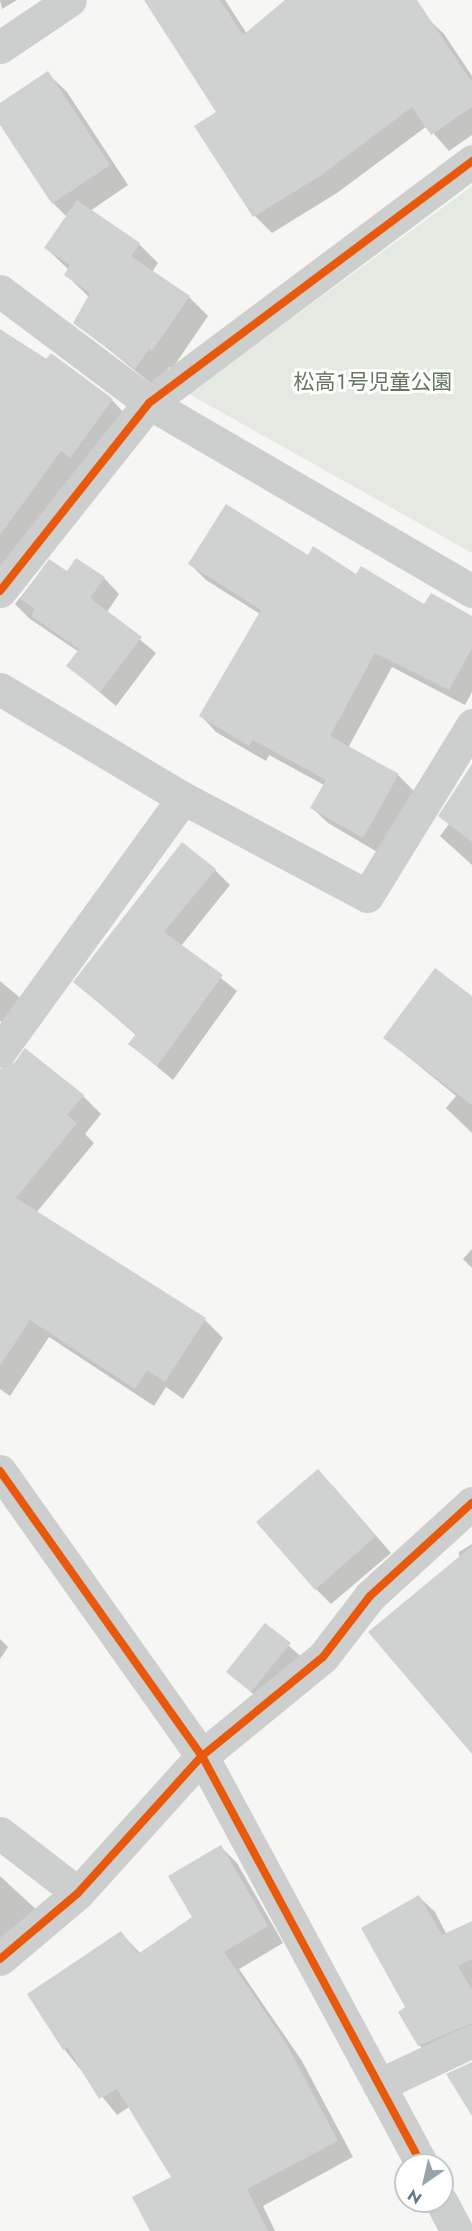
<!DOCTYPE html>
<meta charset="utf-8">
<style>
body{margin:0}
#map{position:relative;width:472px;height:2231px;overflow:hidden;background:#f6f6f4;font-family:Jost,"Noto Sans JP",sans-serif}
div>[style]{position:absolute}
[style*='--x']{left:calc(var(--x)*1px);top:calc(var(--y)*1px);width:calc(var(--w)*1px);rotate:calc(var(--a)*1deg)}
.green>*{inset:0;background:#e6e9e2}
.shadow>*{inset:0;background:#0003}
.building>*{inset:0;background:#d0d1d1}
.minor>*{height:33px;margin:-16.5px;padding:0 16.5px;transform-origin:16.5px;border-radius:16.5px;background:#cdcfcf}
.cycleway>*{height:8px;margin:-4px;padding:0 4px;transform-origin:4px;border-radius:4px;background:#e8590c}
span{translate:-50% -50%;white-space:nowrap;text-align:center;line-height:1.15;-webkit-text-stroke:6px #fff;paint-order:stroke}
.park-label{font-size:21px;color:#667760}
.north{position:absolute;left:394px;top:2153px;width:60px;height:60px;box-sizing:border-box;background:#fff;border:2px solid #c1c9ce;border-radius:50%;rotate:214deg;font-size:16px;font-weight:700;line-height:24px;text-align:center;color:#657885}
.north::after{content:'';display:block;margin:auto;width:21px;height:27px;background:#98a4ac;clip-path:polygon(50% 0,100% 100%,50% 72%,0 100%)}
</style>
<div id="map">
<div class="green">
<div style="clip-path:polygon(472px 186px,472px 553px,189px 394px)"></div>
</div>
<div class="shadow">
<div style="clip-path:polygon(0 0,17px 0,2px 9px)"></div>
<div style="clip-path:polygon(146px 0,225px 0,247px 34px,287px 0,390px 0,426px 17px,444px 34px,472px 76px,472px 135px,449px 151px,427px 126px,337px 193px,272px 233px,255px 216px,218px 112px)"></div>
<div style="clip-path:polygon(47px 73px,67px 92px,128px 185px,90px 211px,139px 244px,158px 263px,152px 272px,189px 297px,208px 316px,172px 369px,169px 367px,155px 387px,75px 322px,89px 297px,66px 275px,69px 270px,46px 248px,67px 217px,53px 203px,0 123px,0 105px)"></div>
<div style="clip-path:polygon(0 330px,112px 400px,128px 417px,0 601px)"></div>
<div style="clip-path:polygon(308px 557px,425px 607px,472px 618px,472px 692px,465px 705px,392px 667px,348px 748px,398px 775px,414px 791px,379px 853px,328px 823px,312px 808px,324px 785px,269px 755px,266px 761px,216px 732px,201px 716px,260px 614px,206px 580px,190px 564px)"></div>
<div style="clip-path:polygon(49px 561px,67px 573px,104px 578px,119px 594px,107px 612px,156px 653px,116px 706px,68px 666px,79px 652px,30px 619px,15px 604px)"></div>
<div style="clip-path:polygon(472px 768px,472px 865px,440px 836px,449px 824px)"></div>
<div style="clip-path:polygon(215px 870px,230px 885px,181px 946px,237px 991px,173px 1080px,130px 1044px,137px 1036px,75px 982px)"></div>
<div style="clip-path:polygon(0 981px,31px 1007px,14px 1031px,0 1021px)"></div>
<div style="clip-path:polygon(472px 998px,472px 1133px,446px 1108px,456px 1096px,385px 1038px)"></div>
<div style="clip-path:polygon(0 1071px,83px 1096px,101px 1114px,85px 1134px,94px 1143px,36px 1213px,205px 1320px,223px 1338px,183px 1399px,166px 1387px,154px 1406px,49px 1337px,10px 1396px,0 1389px)"></div>
<div style="clip-path:polygon(472px 1249px,472px 1268px,463px 1259px)"></div>
<div style="clip-path:polygon(333px 1486px,391px 1553px,331px 1604px,316px 1589px)"></div>
<div style="clip-path:polygon(472px 1544px,472px 1750px,459px 1552px)"></div>
<div style="clip-path:polygon(265px 1625px,305px 1660px,267px 1706px,228px 1672px)"></div>
<div style="clip-path:polygon(0 1639px,8px 1647px,0 1659px)"></div>
<div style="clip-path:polygon(221px 1847px,237px 1863px,283px 1943px,239px 1969px,302px 2061px,353px 2157px,263px 2206px,275px 2231px,152px 2231px,173px 2178px,129px 2107px,117px 2115px,64px 2049px,121px 1933px,141px 1954px,194px 1918px)"></div>
<div style="clip-path:polygon(0 1876px,54px 1926px,0 1951px)"></div>
<div style="clip-path:polygon(419px 1897px,435px 1912px,447px 1935px,472px 1922px,472px 2043px,434px 2060px,419px 2045px,407px 2008px)"></div>
</div>
<div class="building">
<div style="clip-path:polygon(144px 0,220px 0,243px 35px,285px 0,417px 0,472px 82px,472px 107px,431px 135px,412px 107px,320px 176px,253px 217px,194px 126px,216px 112px)"></div>
<div style="clip-path:polygon(48px 71px,110px 165px,52px 204px,0 125px,0 103px)"></div>
<div style="clip-path:polygon(77px 200px,140px 243px,131px 256px,190px 296px,152px 351px,149px 349px,135px 369px,73px 323px,90px 293px,64px 275px,70px 265px,44px 248px)"></div>
<div style="clip-path:polygon(0 329px,46px 359px,51px 353px,113px 399px,70px 458px,61px 451px,0 535px)"></div>
<div style="clip-path:polygon(226px 504px,308px 555px,313px 546px,356px 574px,361px 566px,424px 604px,431px 593px,472px 616px,472px 648px,449px 690px,375px 653px,330px 736px,399px 774px,363px 838px,310px 808px,326px 780px,253px 740px,249px 746px,199px 716px,261px 610px,188px 564px)"></div>
<div style="clip-path:polygon(76px 558px,105px 577px,90px 598px,142px 637px,100px 692px,66px 666px,79px 649px,31px 616px,35px 609px,20px 599px,49px 559px,67px 571px)"></div>
<div style="clip-path:polygon(472px 764px,472px 842px,438px 816px)"></div>
<div style="clip-path:polygon(182px 842px,216px 869px,164px 932px,223px 975px,157px 1066px,128px 1044px,136px 1034px,73px 982px)"></div>
<div style="clip-path:polygon(435px 968px,472px 996px,472px 1105px,383px 1038px)"></div>
<div style="clip-path:polygon(25px 1048px,84px 1095px,67px 1115px,77px 1123px,16px 1198px,206px 1318px,165px 1382px,147px 1370px,135px 1389px,30px 1320px,0 1366px,0 1069px,15px 1062px)"></div>
<div style="clip-path:polygon(318px 1469px,376px 1536px,315px 1590px,256px 1522px)"></div>
<div style="clip-path:polygon(472px 1546px,472px 1754px,368px 1632px)"></div>
<div style="clip-path:polygon(265px 1623px,291px 1643px,251px 1692px,226px 1672px)"></div>
<div style="clip-path:polygon(221px 1845px,268px 1926px,224px 1952px,286px 2043px,338px 2141px,247px 2189px,268px 2231px,150px 2231px,132px 2197px,171px 2177px,117px 2089px,99px 2099px,67px 2047px,63px 2050px,27px 1994px,121px 1931px,138px 1954px,192px 1917px,168px 1876px)"></div>
<div style="clip-path:polygon(419px 1895px,442px 1935px,472px 1921px,472px 1959px,458px 1966px,472px 1990px,472px 2023px,418px 2046px,398px 2012px,405px 2007px,361px 1928px)"></div>
<div style="clip-path:polygon(472px 2062px,472px 2116px,446px 2074px)"></div>
</div>
<div class="minor">
<div style="--x:0;--y:47;--w:84;--a:-33.9"></div>
<div style="--x:0;--y:291;--w:186;--a:36.9"></div>
<div style="--x:149;--y:403;--w:374;--a:30.2"></div>
<div style="--x:0;--y:591;--w:240;--a:-51.6"></div>
<div style="--x:149;--y:403;--w:404;--a:-36.8"></div>
<div style="--x:0;--y:689;--w:213;--a:30.8"></div>
<div style="--x:183;--y:798;--w:208;--a:28"></div>
<div style="--x:367;--y:896;--w:201;--a:-58.4"></div>
<div style="--x:0;--y:1051;--w:312;--a:-54.1"></div>
<div style="--x:0;--y:1471;--w:349;--a:54.7"></div>
<div style="--x:202;--y:1756;--w:464;--a:61.7"></div>
<div style="--x:0;--y:1833;--w:98;--a:37.6"></div>
<div style="--x:0;--y:1959;--w:102;--a:-40.2"></div>
<div style="--x:78;--y:1893;--w:185;--a:-47.9"></div>
<div style="--x:202;--y:1756;--w:156;--a:-39.3"></div>
<div style="--x:323;--y:1657;--w:77;--a:-52.4"></div>
<div style="--x:370;--y:1596;--w:138;--a:-42.4"></div>
<div style="--x:379;--y:2085;--w:103;--a:-25.3"></div>
<div style="--x:441;--y:2201;--w:34;--a:62"></div>
</div>
<div class="cycleway">
<div style="--x:0;--y:591;--w:240;--a:-51.6"></div>
<div style="--x:149;--y:403;--w:404;--a:-36.8"></div>
<div style="--x:0;--y:1471;--w:349;--a:54.7"></div>
<div style="--x:202;--y:1756;--w:464;--a:61.7"></div>
<div style="--x:0;--y:1959;--w:102;--a:-40.2"></div>
<div style="--x:78;--y:1893;--w:185;--a:-47.9"></div>
<div style="--x:202;--y:1756;--w:156;--a:-39.3"></div>
<div style="--x:323;--y:1657;--w:77;--a:-52.4"></div>
<div style="--x:370;--y:1596;--w:138;--a:-42.4"></div>
</div>
<div class="park-label">
<span style="left:373px;top:382px">松高１号児童公園</span>
</div>
<div class="north">N</div>
</div>
